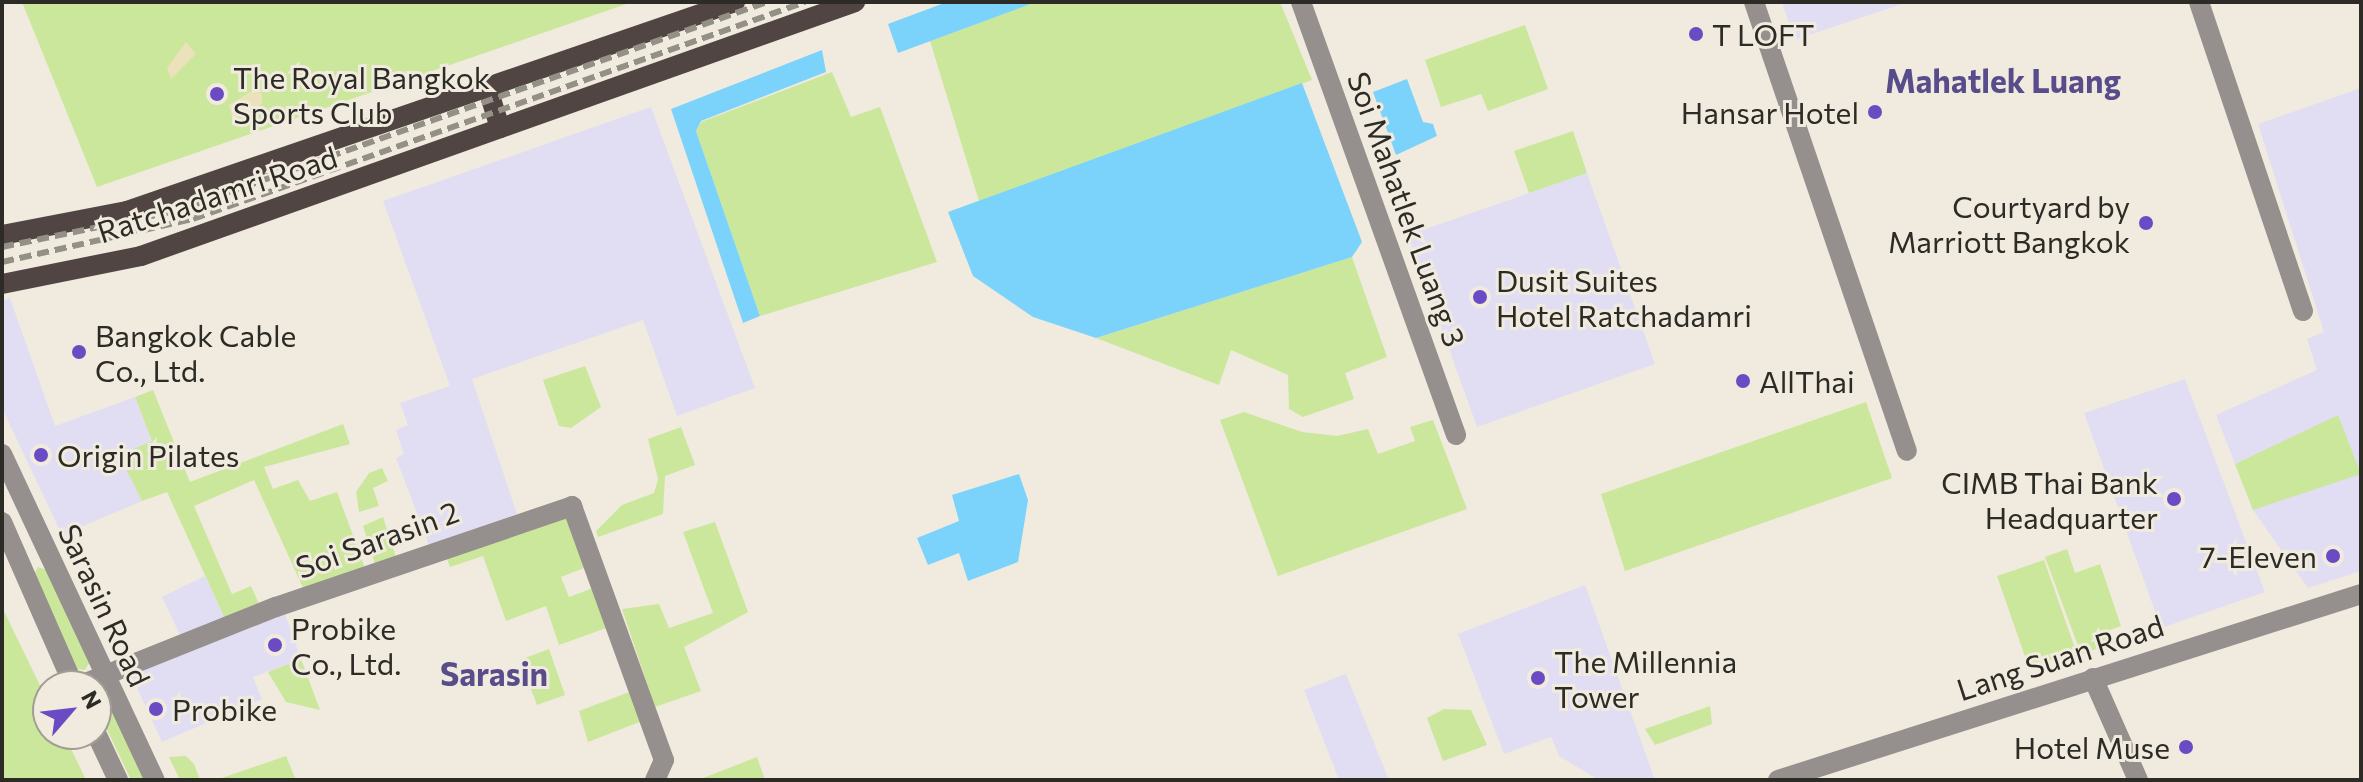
<!DOCTYPE html>
<style>
body{margin:0}
#map{position:relative;width:2363px;height:782px;overflow:hidden;background:#f0ebde;font-family:Commissioner,sans-serif}
div>[style]{position:absolute}
[style*='--x']{left:calc(var(--x)*1px);top:calc(var(--y)*1px);width:calc(var(--w)*1px);rotate:calc(var(--a)*1deg)}
.commercial>*{inset:0;background:#e1def4}
.green>*{inset:0;background:#cbe79c}
.sand>*{inset:0;background:#ebe2bc}
.water>*{inset:0;background:#7bd3fb}
.minor>*{height:20px;margin:-10px;padding:0 10px;transform-origin:10px;border-radius:10px;background:#958f8d}
.major>*{height:20px;margin:-10px;padding:0 10px;transform-origin:10px;border-radius:10px;background:#504543}
.rail>*{height:6px;margin-top:-3px;transform-origin:0;background:repeating-linear-gradient(90deg,#939086 0 12px,transparent 0 18px)}
.dots>*{width:22px;height:22px;translate:-50% -50%;box-sizing:border-box;border:4px solid #f0ebde;border-radius:50%}
span{translate:-50% -50%;white-space:nowrap;text-align:center;line-height:1.15;-webkit-text-stroke:6px #f0ebde;paint-order:stroke}
.poi-label{font-size:30px;color:#2d2b26}
.left{translate:0 -50%;text-align:left}
.right{translate:-100% -50%;text-align:right}
.street-label{font-size:30px;color:#2d2b26}
.neighbourhood-label{font-size:32px;color:#584c8b;font-weight:700}
.frame{position:absolute;inset:0;border:4px solid #2d2b26;pointer-events:none}
.north{position:absolute;left:32px;top:670px;width:80px;height:80px;box-sizing:border-box;background:#f0ebde;border:2px solid #a29e94;border-radius:50%;rotate:62deg;font-size:22px;font-weight:700;line-height:32px;text-align:center;color:#2d2b26}
.north::after{content:'';display:block;margin:auto;width:28px;height:36px;background:#6a4bc4;clip-path:polygon(50% 0,100% 100%,50% 72%,0 100%)}
</style>
<div id="map">
<div class="commercial">
<div style="clip-path:polygon(1782px 2px,1908px 2px,1794px 40px)"></div>
<div style="clip-path:polygon(2361px 88px,2361px 571px,2308px 588px,2253px 510px,2216px 415px,2317px 370px,2307px 339px,2324px 332px,2258px 124px)"></div>
<div style="clip-path:polygon(651px 107px,755px 388px,677px 416px,643px 320px,472px 379px,517px 514px,429px 545px,396px 458px,404px 454px,396px 430px,408px 425px,400px 403px,450px 386px,383px 201px)"></div>
<div style="clip-path:polygon(1587px 173px,1655px 364px,1477px 427px,1408px 235px)"></div>
<div style="clip-path:polygon(10px 298px,55px 426px,135px 397px,152px 441px,119px 455px,142px 501px,62px 535px,2px 408px,2px 301px)"></div>
<div style="clip-path:polygon(2185px 379px,2265px 592px,2161px 628px,2084px 413px)"></div>
<div style="clip-path:polygon(205px 576px,226px 621px,181px 637px,162px 597px)"></div>
<div style="clip-path:polygon(1585px 585px,1655px 780px,1599px 780px,1559px 756px,1551px 737px,1504px 754px,1458px 634px)"></div>
<div style="clip-path:polygon(284px 611px,301px 659px,253px 677px,262px 699px,162px 742px,130px 673px)"></div>
<div style="clip-path:polygon(1346px 674px,1389px 780px,1339px 780px,1304px 690px)"></div>
</div>
<div class="green">
<div style="clip-path:polygon(22px 2px,632px 2px,97px 187px)"></div>
<div style="clip-path:polygon(1036px 2px,1280px 2px,1312px 80px,979px 201px,930px 41px)"></div>
<div style="clip-path:polygon(1525px 25px,1548px 89px,1488px 111px,1481px 94px,1441px 107px,1425px 60px)"></div>
<div style="clip-path:polygon(832px 72px,851px 117px,880px 107px,937px 262px,760px 316px,696px 131px,701px 122px)"></div>
<div style="clip-path:polygon(1573px 131px,1587px 173px,1529px 193px,1514px 151px)"></div>
<div style="clip-path:polygon(1352px 257px,1387px 357px,1345px 373px,1354px 399px,1303px 417px,1289px 409px,1288px 375px,1231px 350px,1219px 385px,1096px 338px)"></div>
<div style="clip-path:polygon(585px 366px,601px 407px,571px 428px,559px 426px,543px 380px)"></div>
<div style="clip-path:polygon(153px 390px,190px 482px,343px 424px,350px 444px,264px 467px,273px 489px,298px 480px,310px 501px,337px 492px,365px 568px,304px 590px,254px 480px,194px 506px,232px 594px,251px 586px,260px 606px,226px 621px,167px 492px,142px 501px,119px 455px,152px 441px,135px 397px)"></div>
<div style="clip-path:polygon(1866px 402px,1892px 478px,1625px 571px,1601px 494px)"></div>
<div style="clip-path:polygon(1244px 412px,1302px 432px,1337px 436px,1368px 429px,1378px 454px,1415px 441px,1410px 427px,1433px 420px,1467px 509px,1278px 576px,1220px 420px)"></div>
<div style="clip-path:polygon(2338px 415px,2361px 474px,2253px 510px,2235px 464px)"></div>
<div style="clip-path:polygon(681px 427px,695px 465px,665px 476px,663px 514px,598px 537px,596px 531px,622px 505px,654px 493px,658px 479px,648px 439px)"></div>
<div style="clip-path:polygon(382px 468px,388px 481px,373px 488px,379px 506px,359px 512px,356px 492px,369px 473px)"></div>
<div style="clip-path:polygon(566px 512px,589px 566px,561px 577px,569px 597px,596px 587px,609px 627px,559px 645px,546px 606px,506px 621px,483px 556px,450px 567px,445px 553px)"></div>
<div style="clip-path:polygon(383px 517px,396px 557px,375px 564px,363px 526px)"></div>
<div style="clip-path:polygon(715px 522px,748px 612px,684px 647px,701px 691px,655px 707px,622px 609px,659px 604px,669px 628px,713px 613px,683px 532px)"></div>
<div style="clip-path:polygon(2067px 549px,2075px 573px,2100px 564px,2121px 626px,2110px 630px,2114px 643px,2081px 654px,2045px 557px)"></div>
<div style="clip-path:polygon(2044px 560px,2076px 651px,2029px 668px,1997px 576px)"></div>
<div style="clip-path:polygon(38px 567px,49px 571px,91px 660px,85px 670px,75px 669px,33px 576px)"></div>
<div style="clip-path:polygon(2px 607px,48px 702px,48px 734px,64px 734px,86px 780px,2px 780px)"></div>
<div style="clip-path:polygon(549px 649px,565px 695px,537px 705px,520px 660px)"></div>
<div style="clip-path:polygon(301px 659px,320px 710px,286px 702px,268px 672px)"></div>
<div style="clip-path:polygon(101px 690px,104px 693px,146px 780px,131px 780px,96px 706px)"></div>
<div style="clip-path:polygon(632px 691px,642px 721px,588px 742px,579px 711px)"></div>
<div style="clip-path:polygon(1710px 706px,1712px 724px,1655px 745px,1645px 729px)"></div>
<div style="clip-path:polygon(1444px 709px,1471px 710px,1487px 745px,1443px 761px,1427px 718px)"></div>
<div style="clip-path:polygon(186px 756px,194px 764px,200px 780px,180px 780px,169px 757px)"></div>
<div style="clip-path:polygon(286px 756px,296px 780px,216px 780px)"></div>
<div style="clip-path:polygon(757px 757px,765px 780px,698px 780px)"></div>
</div>
<div class="sand">
<div style="clip-path:polygon(186px 42px,196px 54px,171px 79px,167px 68px)"></div>
<div style="clip-path:polygon(252px 91px,262px 93px,262px 104px,233px 120px,229px 105px)"></div>
</div>
<div class="water">
<div style="clip-path:polygon(947px 2px,1036px 2px,898px 53px,888px 24px)"></div>
<div style="clip-path:polygon(822px 50px,826px 72px,701px 121px,696px 131px,760px 316px,743px 323px,671px 109px)"></div>
<div style="clip-path:polygon(1407px 79px,1423px 122px,1433px 124px,1437px 136px,1396px 155px,1373px 92px)"></div>
<div style="clip-path:polygon(1302px 83px,1362px 242px,1352px 257px,1096px 338px,1033px 317px,973px 276px,948px 212px)"></div>
<div style="clip-path:polygon(1019px 474px,1028px 500px,1018px 562px,968px 581px,959px 553px,928px 565px,917px 538px,959px 521px,952px 495px)"></div>
</div>
<div class="minor">
<div style="--x:1301;--y:2;--w:460;--a:70.3"></div>
<div style="--x:1754;--y:2;--w:474;--a:71.2"></div>
<div style="--x:2199;--y:2;--w:326;--a:71.4"></div>
<div style="--x:2;--y:454;--w:360;--a:64.9"></div>
<div style="--x:2;--y:522;--w:179;--a:66.3"></div>
<div style="--x:2093;--y:678;--w:111;--a:66.2"></div>
<div style="--x:78;--y:686;--w:213;--a:-21.8"></div>
<div style="--x:276;--y:607;--w:313;--a:-18.8"></div>
<div style="--x:572;--y:506;--w:270;--a:70.1"></div>
<div style="--x:664;--y:760;--w:22;--a:114"></div>
<div style="--x:96;--y:733;--w:52;--a:64.9"></div>
<div style="--x:1778;--y:780;--w:612;--a:-17.69"></div>
</div>
<div class="major">
<div style="--x:488;--y:89;--w:41;--a:72.9"></div>
<div style="--x:2;--y:235;--w:127;--a:-10.9"></div>
<div style="--x:127;--y:211;--w:643;--a:-18.97"></div>
<div style="--x:2;--y:284;--w:142;--a:-11.4"></div>
<div style="--x:141;--y:256;--w:758;--a:-19.58"></div>
</div>
<div class="rail">
<div style="--x:2;--y:247;--w:178;--a:-11.7"></div>
<div style="--x:176;--y:211;--w:627;--a:-19.48"></div>
<div style="--x:2;--y:262;--w:196;--a:-12.7"></div>
<div style="--x:193;--y:219;--w:649;--a:-19.52"></div>
</div>
<div class="dots">
<div style="left:1696px;top:34px;background:#6a4bc4"></div>
<div style="left:217px;top:94px;background:#6a4bc4"></div>
<div style="left:1875px;top:112px;background:#6a4bc4"></div>
<div style="left:2146px;top:223px;background:#6a4bc4"></div>
<div style="left:1480px;top:297px;background:#6a4bc4"></div>
<div style="left:79px;top:352px;background:#6a4bc4"></div>
<div style="left:1743px;top:381px;background:#6a4bc4"></div>
<div style="left:41px;top:455px;background:#6a4bc4"></div>
<div style="left:2174px;top:499px;background:#6a4bc4"></div>
<div style="left:2333px;top:556px;background:#6a4bc4"></div>
<div style="left:275px;top:645px;background:#6a4bc4"></div>
<div style="left:1538px;top:678px;background:#6a4bc4"></div>
<div style="left:156px;top:709px;background:#6a4bc4"></div>
<div style="left:2186px;top:747px;background:#6a4bc4"></div>
</div>
<div class="poi-label">
<span class="left" style="left:1712px;top:34px">T LOFT</span>
<span class="left" style="left:233px;top:94px">The Royal Bangkok<br>Sports Club</span>
<span class="right" style="left:1859px;top:112px">Hansar Hotel</span>
<span class="right" style="left:2130px;top:223px">Courtyard by<br>Marriott Bangkok</span>
<span class="left" style="left:1496px;top:297px">Dusit Suites<br>Hotel Ratchadamri</span>
<span class="left" style="left:95px;top:352px">Bangkok Cable<br>Co., Ltd.</span>
<span class="left" style="left:1759px;top:381px">AllThai</span>
<span class="left" style="left:57px;top:455px">Origin Pilates</span>
<span class="right" style="left:2158px;top:499px">CIMB Thai Bank<br>Headquarter</span>
<span class="right" style="left:2317px;top:556px">7-Eleven</span>
<span class="left" style="left:291px;top:645px">Probike<br>Co., Ltd.</span>
<span class="left" style="left:1554px;top:678px">The Millennia<br>Tower</span>
<span class="left" style="left:172px;top:709px">Probike</span>
<span class="right" style="left:2170px;top:747px">Hotel Muse</span>
</div>
<div class="street-label">
<span style="left:217px;top:194px;rotate:-18deg">Ratchadamri Road</span>
<span style="left:1407px;top:209px;rotate:70deg">Soi Mahatlek Luang 3</span>
<span style="left:377px;top:539px;rotate:-20deg">Soi Sarasin 2</span>
<span style="left:105px;top:605px;rotate:65deg">Sarasin Road</span>
<span style="left:2060px;top:657px;rotate:-18deg">Lang Suan Road</span>
</div>
<div class="neighbourhood-label">
<span style="left:2003px;top:80px">Mahatlek Luang</span>
<span style="left:494px;top:673px">Sarasin</span>
</div>
<div class="frame"></div>
<div class="north">N</div>
</div>
